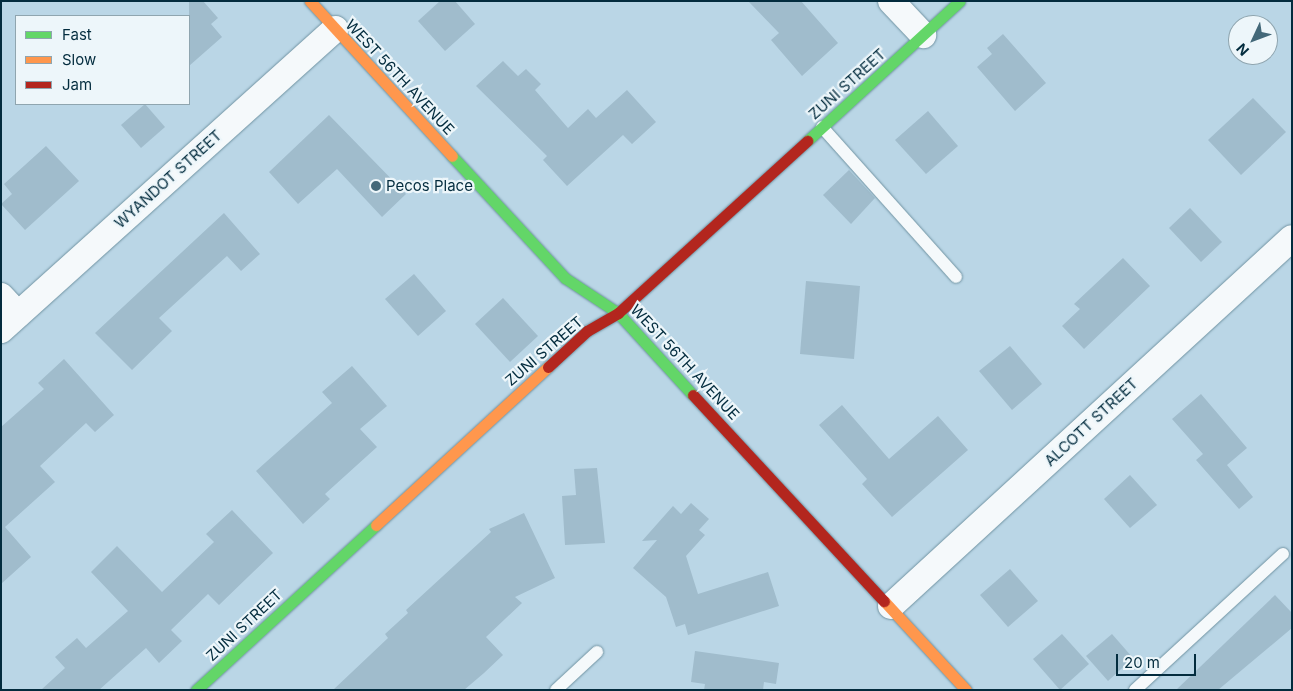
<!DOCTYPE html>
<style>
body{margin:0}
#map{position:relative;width:1293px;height:691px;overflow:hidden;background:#bad6e6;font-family:Inter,sans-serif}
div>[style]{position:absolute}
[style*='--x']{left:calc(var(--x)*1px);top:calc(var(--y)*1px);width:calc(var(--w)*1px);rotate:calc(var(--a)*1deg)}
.building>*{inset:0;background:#a0bccc}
.roads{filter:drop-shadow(0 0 1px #7093a2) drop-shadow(0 0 1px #7093a2)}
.lane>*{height:12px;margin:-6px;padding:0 6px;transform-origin:6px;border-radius:6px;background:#f5f9fb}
.street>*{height:26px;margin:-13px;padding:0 13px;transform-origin:13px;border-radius:13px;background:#f5f9fb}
.fast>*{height:11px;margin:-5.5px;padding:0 5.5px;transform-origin:5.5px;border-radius:5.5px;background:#63d668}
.slow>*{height:11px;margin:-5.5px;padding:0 5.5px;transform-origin:5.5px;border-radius:5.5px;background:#ff974d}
.jam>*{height:11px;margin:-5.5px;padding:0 5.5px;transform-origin:5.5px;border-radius:5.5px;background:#b3261e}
.dots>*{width:14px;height:14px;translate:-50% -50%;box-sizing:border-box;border:2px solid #edf6fa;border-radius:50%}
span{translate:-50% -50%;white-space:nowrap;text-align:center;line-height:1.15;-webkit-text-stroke:4.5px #edf6fa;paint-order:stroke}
.street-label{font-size:15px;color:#032c3e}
.poi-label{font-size:15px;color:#032c3e}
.left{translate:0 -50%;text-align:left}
.frame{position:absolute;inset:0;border:2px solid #032c3e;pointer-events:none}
.legend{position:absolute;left:15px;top:15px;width:175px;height:90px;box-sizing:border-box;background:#edf6fa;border:1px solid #8fa5af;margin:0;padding:6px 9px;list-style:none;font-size:15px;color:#032c3e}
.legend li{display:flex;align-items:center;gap:10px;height:25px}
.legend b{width:25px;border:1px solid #8fa5af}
.north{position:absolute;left:1228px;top:15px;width:50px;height:50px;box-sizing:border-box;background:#edf6fa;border:1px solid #8fa5af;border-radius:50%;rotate:227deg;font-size:14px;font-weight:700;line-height:20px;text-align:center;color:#032c3e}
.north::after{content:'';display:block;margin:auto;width:18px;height:22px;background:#436879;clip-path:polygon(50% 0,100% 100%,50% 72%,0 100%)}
.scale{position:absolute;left:1116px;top:654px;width:80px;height:22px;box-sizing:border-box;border:2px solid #032c3e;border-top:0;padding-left:6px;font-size:15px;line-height:18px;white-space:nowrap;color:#032c3e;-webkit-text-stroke:4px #edf6fa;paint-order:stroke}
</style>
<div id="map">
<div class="building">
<div style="clip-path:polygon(189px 1px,203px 1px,218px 18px,211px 24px,222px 37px,189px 66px)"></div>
<div style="clip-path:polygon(440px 1px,455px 1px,475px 24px,445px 51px,418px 21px)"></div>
<div style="clip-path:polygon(748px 1px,801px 1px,838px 43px,802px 76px,771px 40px,779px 33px)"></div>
<div style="clip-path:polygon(1003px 34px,1046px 83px,1015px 111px,977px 67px,992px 54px,987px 48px)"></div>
<div style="clip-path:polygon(503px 61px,518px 76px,526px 69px,541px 84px,535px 90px,568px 128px,588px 109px,596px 118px,627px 90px,656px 122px,632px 144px,623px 135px,567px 186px,543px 160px,547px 156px,476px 86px)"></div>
<div style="clip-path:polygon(1253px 98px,1286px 132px,1241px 175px,1208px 140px)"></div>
<div style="clip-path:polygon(145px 104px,165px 127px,141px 148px,121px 125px)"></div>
<div style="clip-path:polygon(928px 111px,958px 146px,926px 174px,895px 140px)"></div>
<div style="clip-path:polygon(329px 115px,406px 194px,382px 217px,337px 169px,298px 204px,269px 172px)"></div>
<div style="clip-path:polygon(46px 146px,79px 181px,25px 230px,1px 204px,12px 194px,4px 184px)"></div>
<div style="clip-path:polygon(849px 170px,875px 198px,851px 224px,823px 195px)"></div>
<div style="clip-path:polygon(1190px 208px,1222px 242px,1201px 262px,1169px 228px)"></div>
<div style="clip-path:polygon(224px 213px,260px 254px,241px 271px,227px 256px,159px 318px,172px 331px,132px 370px,95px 333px)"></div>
<div style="clip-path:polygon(1123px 258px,1150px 286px,1084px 349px,1062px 326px,1080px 309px,1074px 304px)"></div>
<div style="clip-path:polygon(414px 274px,446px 311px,418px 336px,385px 299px)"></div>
<div style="clip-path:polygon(806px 281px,860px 286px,854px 359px,800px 354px)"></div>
<div style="clip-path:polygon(503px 298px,538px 336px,510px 362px,475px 324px)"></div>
<div style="clip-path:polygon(1010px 346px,1042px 384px,1012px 410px,979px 371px)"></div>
<div style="clip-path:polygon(64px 359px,114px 415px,95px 432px,86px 423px,40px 466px,55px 482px,5px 527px,31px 557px,1px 584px,1px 427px,44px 389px,38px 383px)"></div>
<div style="clip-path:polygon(352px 366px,387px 406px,360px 429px,377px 447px,325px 494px,330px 499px,303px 524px,256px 471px,332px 403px,322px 392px)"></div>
<div style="clip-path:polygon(1201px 394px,1247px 448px,1227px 465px,1253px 497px,1239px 509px,1196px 460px,1203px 454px,1172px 419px)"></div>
<div style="clip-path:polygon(842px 405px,889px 459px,938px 416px,968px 450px,892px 517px,862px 484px,867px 479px,819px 425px)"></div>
<div style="clip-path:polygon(597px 468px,605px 543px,565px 545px,562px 496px,576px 495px,574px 469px)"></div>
<div style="clip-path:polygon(1130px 475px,1157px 505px,1130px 528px,1104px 499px)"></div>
<div style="clip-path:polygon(691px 503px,709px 519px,699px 530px,705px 535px,686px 556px,698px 594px,768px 572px,779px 606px,688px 635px,685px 624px,676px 627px,666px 597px,633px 568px,657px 540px,642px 541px,673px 506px,681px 514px)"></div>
<div style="clip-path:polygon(232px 510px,273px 553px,219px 605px,208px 594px,171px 630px,182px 641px,159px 663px,146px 648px,99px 690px,41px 690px,65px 668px,55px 657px,77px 638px,86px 648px,128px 611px,91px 572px,117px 546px,162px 592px,214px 542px,206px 534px)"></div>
<div style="clip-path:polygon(524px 513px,555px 578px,515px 597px,522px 603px,486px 637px,503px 655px,484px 673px,464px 690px,333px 690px,388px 638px,385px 634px,408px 613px,406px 610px,491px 532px,489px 529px)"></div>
<div style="clip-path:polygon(1010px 569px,1038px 601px,1008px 627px,980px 595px)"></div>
<div style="clip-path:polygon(1275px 595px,1292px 613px,1292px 628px,1218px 690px,1176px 690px)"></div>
<div style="clip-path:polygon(1062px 634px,1089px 664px,1060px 690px,1033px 659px)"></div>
<div style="clip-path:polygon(1112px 634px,1133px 658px,1108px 681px,1086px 656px)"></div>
<div style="clip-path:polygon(695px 651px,779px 663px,776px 684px,764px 682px,763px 690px,704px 690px,705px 684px,691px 682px)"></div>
</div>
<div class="roads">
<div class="lane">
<div style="--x:822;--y:127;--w:201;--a:48.2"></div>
<div style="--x:556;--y:690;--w:56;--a:-42.8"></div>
<div style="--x:1135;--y:690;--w:201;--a:-42.6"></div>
</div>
<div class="street">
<div style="--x:891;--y:1;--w:47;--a:46.7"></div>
<div style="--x:1;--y:296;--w:25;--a:47"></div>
<div style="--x:1;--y:330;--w:450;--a:-42"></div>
<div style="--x:891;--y:606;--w:544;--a:-42.54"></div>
</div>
<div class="fast">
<div style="--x:807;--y:141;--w:207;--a:-42.5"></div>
<div style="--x:452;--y:156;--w:166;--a:47.2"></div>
<div style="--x:565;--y:278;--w:64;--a:33.4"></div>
<div style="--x:618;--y:313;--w:111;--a:47.6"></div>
<div style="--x:196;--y:690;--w:244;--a:-42.5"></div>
</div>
<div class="slow">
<div style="--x:310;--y:1;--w:210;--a:47.5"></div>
<div style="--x:376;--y:525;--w:234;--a:-42.6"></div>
<div style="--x:884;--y:601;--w:121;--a:47.3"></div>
</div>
<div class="jam">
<div style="--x:548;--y:367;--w:53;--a:-42.7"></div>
<div style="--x:587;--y:331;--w:36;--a:-30"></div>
<div style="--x:618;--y:313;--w:256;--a:-42.3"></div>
<div style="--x:693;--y:395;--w:281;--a:47.2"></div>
</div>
</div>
<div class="dots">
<div style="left:376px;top:186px;background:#436879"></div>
</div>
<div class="street-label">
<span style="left:400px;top:77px;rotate:47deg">WEST 56TH AVENUE</span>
<span style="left:847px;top:84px;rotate:-42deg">ZUNI STREET</span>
<span style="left:168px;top:179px;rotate:-42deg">WYANDOT STREET</span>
<span style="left:544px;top:351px;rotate:-41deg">ZUNI STREET</span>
<span style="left:685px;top:362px;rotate:47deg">WEST 56TH AVENUE</span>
<span style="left:1091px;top:422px;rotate:-43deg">ALCOTT STREET</span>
<span style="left:244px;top:625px;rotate:-43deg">ZUNI STREET</span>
</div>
<div class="poi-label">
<span class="left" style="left:386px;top:186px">Pecos Place</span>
</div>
<div class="frame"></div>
<ul class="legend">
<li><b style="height:6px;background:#63d668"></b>Fast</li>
<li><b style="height:6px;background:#ff974d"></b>Slow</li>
<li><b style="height:6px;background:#b3261e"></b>Jam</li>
</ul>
<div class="north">N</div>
<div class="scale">20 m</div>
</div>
